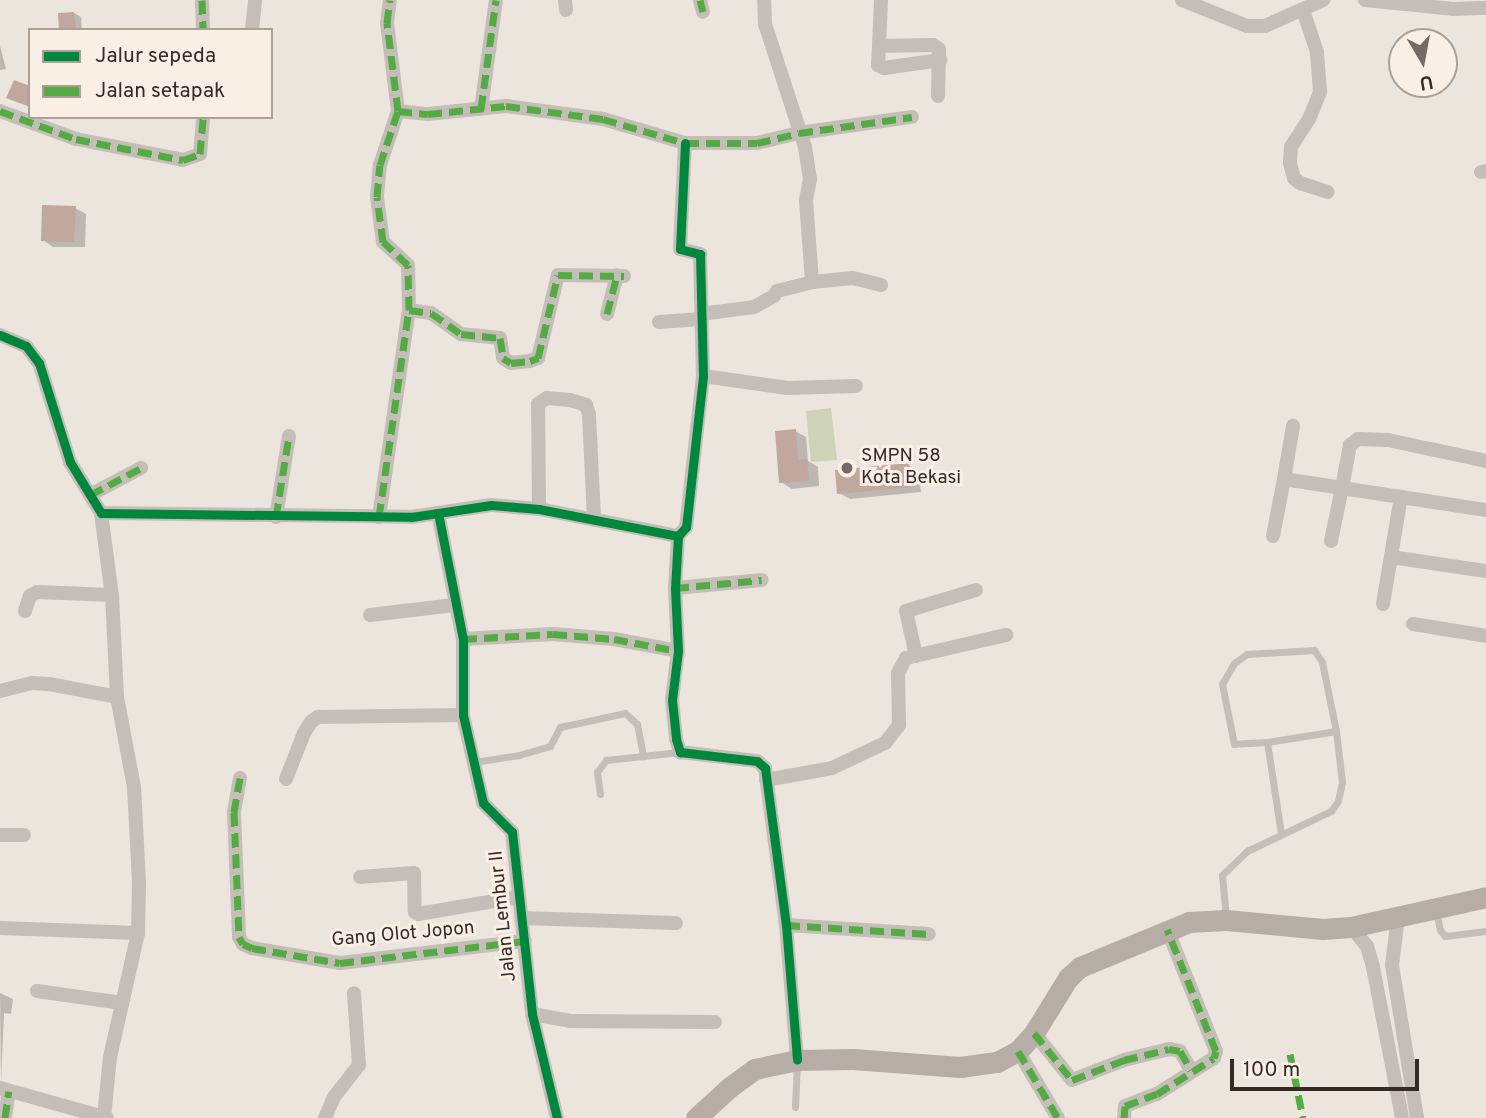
<!DOCTYPE html>
<style>
body{margin:0}
#map{position:relative;width:1486px;height:1118px;overflow:hidden;background:#ece5dd;font-family:Overpass,sans-serif}
div>[style]{position:absolute}
[style*='--x']{left:calc(var(--x)*1px);top:calc(var(--y)*1px);width:calc(var(--w)*1px);rotate:calc(var(--a)*1deg)}
.green>*{inset:0;background:#ced2b6}
.shadow>*{inset:0;background:#0003}
.building>*{inset:0;background:#c1a79e}
.service>*{height:7px;margin:-3.5px;padding:0 3.5px;transform-origin:3.5px;border-radius:3.5px;background:#c5bdb7}
.minor>*{height:14px;margin:-7px;padding:0 7px;transform-origin:7px;border-radius:7px;background:#c5bdb7}
.secondary>*{height:21px;margin:-10.5px;padding:0 10.5px;transform-origin:10.5px;border-radius:10.5px;background:#b6ada7}
.quiet>*{height:7px;margin-top:-3.5px;transform-origin:0;background:repeating-linear-gradient(90deg,#54ab44 0 14px,transparent 0 21px)}
.cycleway>*{height:9px;margin:-4.5px;padding:0 4.5px;transform-origin:4.5px;border-radius:4.5px;background:#00873e}
.dots>*{width:19px;height:19px;translate:-50% -50%;box-sizing:border-box;border:4px solid #faefe4;border-radius:50%}
span{translate:-50% -50%;white-space:nowrap;text-align:center;line-height:1.15;-webkit-text-stroke:6px #faefe4;paint-order:stroke}
.poi-label{font-size:19px;color:#352a25}
.left{translate:0 -50%;text-align:left}
.street-label{font-size:19px;color:#352a25}
.legend{position:absolute;left:28px;top:28px;width:245px;height:91px;box-sizing:border-box;background:#faefe4;border:2px solid #aba098;margin:0;padding:9px 12px;list-style:none;font-size:21px;color:#352a25}
.legend li{display:flex;align-items:center;gap:14px;height:35px}
.legend b{width:35px;border:2px solid #aba098}
.north{position:absolute;left:1388px;top:28px;width:70px;height:70px;box-sizing:border-box;background:#faefe4;border:2px solid #aba098;border-radius:50%;rotate:170deg;font-size:19px;font-weight:700;line-height:28px;text-align:center;color:#352a25}
.north::after{content:'';display:block;margin:auto;width:24px;height:32px;background:#756b65;clip-path:polygon(50% 0,100% 100%,50% 72%,0 100%)}
.scale{position:absolute;left:1230px;top:1059px;width:189px;height:32px;box-sizing:border-box;border:4px solid #352a25;border-top:0;padding-left:9px;font-size:21px;line-height:24px;white-space:nowrap;color:#352a25;-webkit-text-stroke:5px #faefe4;paint-order:stroke}
</style>
<div id="map">
<div class="green">
<div style="clip-path:polygon(831px 408px,837px 460px,811px 462px,806px 411px)"></div>
</div>
<div class="shadow">
<div style="clip-path:polygon(74px 13px,81px 17px,82px 30px,61px 30px)"></div>
<div style="clip-path:polygon(0 46px,6px 69px,0 70px)"></div>
<div style="clip-path:polygon(75px 208px,86px 214px,85px 247px,53px 247px,43px 240px)"></div>
<div style="clip-path:polygon(795px 431px,806px 437px,808px 461px,818px 467px,819px 486px,792px 489px,781px 482px)"></div>
<div style="clip-path:polygon(908px 465px,919px 471px,921px 492px,850px 499px,839px 493px)"></div>
<div style="clip-path:polygon(0 993px,13px 999px,11px 1014px,4px 1013px,1px 1083px)"></div>
</div>
<div class="building">
<div style="clip-path:polygon(74px 12px,76px 30px,59px 30px,58px 13px)"></div>
<div style="clip-path:polygon(14px 80px,30px 86px,30px 107px,6px 98px)"></div>
<div style="clip-path:polygon(42px 205px,76px 206px,74px 242px,41px 241px)"></div>
<div style="clip-path:polygon(796px 429px,798px 460px,807px 459px,809px 481px,779px 483px,775px 431px)"></div>
<div style="clip-path:polygon(909px 463px,911px 487px,837px 494px,835px 470px)"></div>
</div>
<div class="service">
<div style="--x:1267;--y:742;--w:93;--a:81.3"></div>
<div style="--x:474;--y:762;--w:46;--a:-8.8"></div>
<div style="--x:519;--y:755;--w:32;--a:-16"></div>
<div style="--x:550;--y:746;--w:21;--a:-62"></div>
<div style="--x:560;--y:727;--w:66;--a:-12.2"></div>
<div style="--x:625;--y:713;--w:16;--a:43"></div>
<div style="--x:637;--y:724;--w:33;--a:79"></div>
<div style="--x:600;--y:794;--w:22;--a:-98"></div>
<div style="--x:597;--y:772;--w:15;--a:-53"></div>
<div style="--x:606;--y:760;--w:74;--a:-6.2"></div>
<div style="--x:1436;--y:911;--w:19;--a:78"></div>
<div style="--x:1440;--y:930;--w:8;--a:50"></div>
<div style="--x:1445;--y:936;--w:41;--a:-7"></div>
<div style="--x:1226;--y:918;--w:43;--a:-95.3"></div>
<div style="--x:1222;--y:875;--w:35;--a:-44"></div>
<div style="--x:1247;--y:851;--w:93;--a:-25.5"></div>
<div style="--x:1331;--y:811;--w:12;--a:-55"></div>
<div style="--x:1338;--y:801;--w:19;--a:-78"></div>
<div style="--x:1342;--y:782;--w:51;--a:-96.7"></div>
<div style="--x:1336;--y:731;--w:70;--a:170.9"></div>
<div style="--x:1267;--y:742;--w:33;--a:177"></div>
<div style="--x:1234;--y:744;--w:61;--a:-101.3"></div>
<div style="--x:1222;--y:684;--w:24;--a:-60"></div>
<div style="--x:1234;--y:663;--w:16;--a:-35"></div>
<div style="--x:1247;--y:654;--w:67;--a:-3.4"></div>
<div style="--x:1314;--y:650;--w:14;--a:56"></div>
<div style="--x:1322;--y:662;--w:70;--a:78.5"></div>
<div style="--x:795;--y:1107;--w:45;--a:-87.5"></div>
</div>
<div class="minor">
<div style="--x:202;--y:0;--w:30;--a:88"></div>
<div style="--x:565;--y:0;--w:10;--a:84"></div>
<div style="--x:700;--y:0;--w:12;--a:76"></div>
<div style="--x:881;--y:0;--w:46;--a:92.5"></div>
<div style="--x:879;--y:46;--w:54;--a:-1.1"></div>
<div style="--x:933;--y:45;--w:7;--a:34"></div>
<div style="--x:939;--y:49;--w:47;--a:91.2"></div>
<div style="--x:1182;--y:0;--w:70;--a:21.8"></div>
<div style="--x:1247;--y:26;--w:18;--a:0"></div>
<div style="--x:1265;--y:26;--w:64;--a:-24.1"></div>
<div style="--x:1365;--y:0;--w:88;--a:5.8"></div>
<div style="--x:1453;--y:9;--w:33;--a:-2"></div>
<div style="--x:1303;--y:10;--w:44;--a:71.6"></div>
<div style="--x:1317;--y:52;--w:40;--a:85.7"></div>
<div style="--x:1320;--y:92;--w:29;--a:112"></div>
<div style="--x:1309;--y:119;--w:33;--a:123"></div>
<div style="--x:1291;--y:147;--w:16;--a:94"></div>
<div style="--x:1290;--y:163;--w:16;--a:75"></div>
<div style="--x:1294;--y:178;--w:8;--a:40"></div>
<div style="--x:1300;--y:183;--w:29;--a:18"></div>
<div style="--x:252;--y:30;--w:30;--a:-84"></div>
<div style="--x:879;--y:46;--w:19;--a:93"></div>
<div style="--x:878;--y:65;--w:7;--a:27"></div>
<div style="--x:884;--y:68;--w:57;--a:-8.1"></div>
<div style="--x:481;--y:109;--w:110;--a:-82.2"></div>
<div style="--x:0;--y:111;--w:81;--a:20.2"></div>
<div style="--x:76;--y:139;--w:109;--a:11.1"></div>
<div style="--x:183;--y:160;--w:18;--a:-19"></div>
<div style="--x:200;--y:154;--w:37;--a:-85"></div>
<div style="--x:398;--y:111;--w:30;--a:6"></div>
<div style="--x:428;--y:114;--w:78;--a:-5.9"></div>
<div style="--x:506;--y:106;--w:98;--a:7.6"></div>
<div style="--x:603;--y:119;--w:85;--a:16.3"></div>
<div style="--x:685;--y:143;--w:72;--a:0"></div>
<div style="--x:757;--y:143;--w:43;--a:-13.4"></div>
<div style="--x:799;--y:133;--w:114;--a:-8.1"></div>
<div style="--x:685;--y:143;--w:106;--a:92.7"></div>
<div style="--x:680;--y:249;--w:21;--a:14"></div>
<div style="--x:700;--y:254;--w:122;--a:88.6"></div>
<div style="--x:703;--y:376;--w:152;--a:96.4"></div>
<div style="--x:686;--y:527;--w:12;--a:132"></div>
<div style="--x:678;--y:536;--w:52;--a:93.3"></div>
<div style="--x:675;--y:588;--w:63;--a:87.3"></div>
<div style="--x:678;--y:651;--w:49;--a:97"></div>
<div style="--x:672;--y:700;--w:39;--a:84"></div>
<div style="--x:676;--y:739;--w:14;--a:73"></div>
<div style="--x:680;--y:752;--w:78;--a:6.7"></div>
<div style="--x:757;--y:761;--w:11;--a:41"></div>
<div style="--x:765;--y:768;--w:158;--a:82.4"></div>
<div style="--x:786;--y:925;--w:135;--a:85.3"></div>
<div style="--x:1481;--y:172;--w:5;--a:-11"></div>
<div style="--x:812;--y:282;--w:41;--a:-5.6"></div>
<div style="--x:853;--y:278;--w:29;--a:14"></div>
<div style="--x:409;--y:310;--w:22;--a:8"></div>
<div style="--x:431;--y:313;--w:37;--a:35"></div>
<div style="--x:461;--y:334;--w:39;--a:6"></div>
<div style="--x:500;--y:338;--w:20;--a:81"></div>
<div style="--x:503;--y:358;--w:9;--a:32"></div>
<div style="--x:511;--y:363;--w:19;--a:-6"></div>
<div style="--x:530;--y:361;--w:9;--a:-21"></div>
<div style="--x:538;--y:358;--w:85;--a:-76.5"></div>
<div style="--x:558;--y:275;--w:66;--a:0.9"></div>
<div style="--x:607;--y:314;--w:40;--a:-75.6"></div>
<div style="--x:701;--y:314;--w:53;--a:-7.5"></div>
<div style="--x:754;--y:307;--w:23;--a:-29"></div>
<div style="--x:774;--y:296;--w:6;--a:-59"></div>
<div style="--x:777;--y:291;--w:36;--a:-14"></div>
<div style="--x:812;--y:282;--w:82;--a:-94.2"></div>
<div style="--x:806;--y:200;--w:21;--a:-79"></div>
<div style="--x:810;--y:179;--w:32;--a:-99"></div>
<div style="--x:805;--y:147;--w:129;--a:-108"></div>
<div style="--x:765;--y:24;--w:24;--a:-92"></div>
<div style="--x:659;--y:322;--w:43;--a:-4"></div>
<div style="--x:0;--y:335;--w:28;--a:23"></div>
<div style="--x:26;--y:346;--w:21;--a:53"></div>
<div style="--x:39;--y:363;--w:104;--a:72.6"></div>
<div style="--x:70;--y:462;--w:60;--a:58.7"></div>
<div style="--x:101;--y:513;--w:310;--a:0.7"></div>
<div style="--x:411;--y:517;--w:81;--a:-8.5"></div>
<div style="--x:491;--y:505;--w:48;--a:4.8"></div>
<div style="--x:539;--y:509;--w:142;--a:11"></div>
<div style="--x:703;--y:376;--w:85;--a:8.1"></div>
<div style="--x:787;--y:388;--w:69;--a:-1.7"></div>
<div style="--x:1284;--y:479;--w:54;--a:-80.4"></div>
<div style="--x:90;--y:495;--w:58;--a:-27.9"></div>
<div style="--x:539;--y:509;--w:105;--a:-90.5"></div>
<div style="--x:538;--y:404;--w:11;--a:-34"></div>
<div style="--x:547;--y:398;--w:23;--a:5"></div>
<div style="--x:570;--y:400;--w:17;--a:17"></div>
<div style="--x:586;--y:405;--w:10;--a:73"></div>
<div style="--x:589;--y:415;--w:104;--a:87.2"></div>
<div style="--x:101;--y:513;--w:83;--a:82.4"></div>
<div style="--x:112;--y:595;--w:102;--a:87.2"></div>
<div style="--x:117;--y:697;--w:92;--a:79.3"></div>
<div style="--x:134;--y:787;--w:97;--a:87"></div>
<div style="--x:139;--y:884;--w:49;--a:91.2"></div>
<div style="--x:138;--y:933;--w:127;--a:102.7"></div>
<div style="--x:110;--y:1057;--w:60;--a:95.7"></div>
<div style="--x:438;--y:513;--w:128;--a:78.8"></div>
<div style="--x:463;--y:639;--w:76;--a:90"></div>
<div style="--x:463;--y:715;--w:90;--a:77.2"></div>
<div style="--x:483;--y:803;--w:41;--a:45"></div>
<div style="--x:512;--y:832;--w:183;--a:83.7"></div>
<div style="--x:532;--y:1014;--w:107;--a:76.5"></div>
<div style="--x:276;--y:517;--w:82;--a:-80.9"></div>
<div style="--x:379;--y:517;--w:209;--a:-81.8"></div>
<div style="--x:409;--y:310;--w:45;--a:-91.3"></div>
<div style="--x:408;--y:265;--w:34;--a:-137"></div>
<div style="--x:383;--y:242;--w:45;--a:-97.6"></div>
<div style="--x:377;--y:197;--w:32;--a:-85"></div>
<div style="--x:380;--y:165;--w:57;--a:-71.6"></div>
<div style="--x:398;--y:111;--w:89;--a:-97.1"></div>
<div style="--x:387;--y:23;--w:23;--a:-83"></div>
<div style="--x:1273;--y:536;--w:58;--a:-79.1"></div>
<div style="--x:1284;--y:479;--w:59;--a:8.8"></div>
<div style="--x:1342;--y:488;--w:44;--a:-79.5"></div>
<div style="--x:1350;--y:445;--w:10;--a:-37"></div>
<div style="--x:1358;--y:439;--w:30;--a:2"></div>
<div style="--x:1388;--y:440;--w:100;--a:12.1"></div>
<div style="--x:1331;--y:541;--w:54;--a:-78.3"></div>
<div style="--x:1342;--y:488;--w:146;--a:8.7"></div>
<div style="--x:1391;--y:557;--w:96;--a:8.4"></div>
<div style="--x:675;--y:588;--w:87;--a:-5.3"></div>
<div style="--x:1383;--y:604;--w:109;--a:-80.5"></div>
<div style="--x:25;--y:611;--w:16;--a:-72"></div>
<div style="--x:30;--y:596;--w:8;--a:-30"></div>
<div style="--x:37;--y:592;--w:75;--a:2.3"></div>
<div style="--x:370;--y:615;--w:85;--a:-6.8"></div>
<div style="--x:1413;--y:624;--w:74;--a:9.3"></div>
<div style="--x:463;--y:639;--w:90;--a:-3.2"></div>
<div style="--x:553;--y:634;--w:61;--a:4.7"></div>
<div style="--x:614;--y:639;--w:65;--a:10.6"></div>
<div style="--x:916;--y:656;--w:46;--a:-102.5"></div>
<div style="--x:906;--y:611;--w:73;--a:-16.7"></div>
<div style="--x:0;--y:691;--w:33;--a:-14"></div>
<div style="--x:32;--y:683;--w:17;--a:3"></div>
<div style="--x:49;--y:684;--w:69;--a:10.8"></div>
<div style="--x:240;--y:778;--w:35;--a:100"></div>
<div style="--x:234;--y:812;--w:125;--a:87.7"></div>
<div style="--x:239;--y:937;--w:8;--a:60"></div>
<div style="--x:243;--y:944;--w:10;--a:24"></div>
<div style="--x:252;--y:948;--w:89;--a:9.7"></div>
<div style="--x:340;--y:963;--w:186;--a:-6.8"></div>
<div style="--x:286;--y:779;--w:49;--a:-68.6"></div>
<div style="--x:304;--y:733;--w:13;--a:-58"></div>
<div style="--x:311;--y:722;--w:9;--a:-36"></div>
<div style="--x:318;--y:717;--w:145;--a:-0.8"></div>
<div style="--x:766;--y:780;--w:67;--a:-10.3"></div>
<div style="--x:832;--y:768;--w:59;--a:-25.3"></div>
<div style="--x:885;--y:743;--w:23;--a:-52"></div>
<div style="--x:899;--y:725;--w:52;--a:-91.1"></div>
<div style="--x:898;--y:673;--w:17;--a:-62"></div>
<div style="--x:906;--y:658;--w:103;--a:-13"></div>
<div style="--x:0;--y:835;--w:24;--a:0"></div>
<div style="--x:360;--y:877;--w:54;--a:-4.2"></div>
<div style="--x:414;--y:873;--w:39;--a:89"></div>
<div style="--x:415;--y:912;--w:4;--a:34"></div>
<div style="--x:418;--y:914;--w:102;--a:-9.6"></div>
<div style="--x:1398;--y:917;--w:48;--a:97.1"></div>
<div style="--x:1392;--y:965;--w:155;--a:80.7"></div>
<div style="--x:522;--y:918;--w:154;--a:1.9"></div>
<div style="--x:786;--y:925;--w:143;--a:3.6"></div>
<div style="--x:1351;--y:927;--w:25;--a:50"></div>
<div style="--x:1367;--y:946;--w:22;--a:74"></div>
<div style="--x:1373;--y:967;--w:154;--a:79.1"></div>
<div style="--x:0;--y:928;--w:138;--a:2.1"></div>
<div style="--x:37;--y:991;--w:86;--a:8"></div>
<div style="--x:532;--y:1014;--w:39;--a:10"></div>
<div style="--x:570;--y:1021;--w:145;--a:0.4"></div>
<div style="--x:1034;--y:1033;--w:60;--a:51"></div>
<div style="--x:1072;--y:1080;--w:56;--a:-21"></div>
<div style="--x:1124;--y:1060;--w:46;--a:-13.7"></div>
<div style="--x:1169;--y:1049;--w:11;--a:10"></div>
<div style="--x:1180;--y:1051;--w:22;--a:60"></div>
<div style="--x:1018;--y:1051;--w:78;--a:59.2"></div>
<div style="--x:0;--y:1088;--w:111;--a:15.7"></div>
<div style="--x:5;--y:1118;--w:27;--a:-82"></div>
<div style="--x:325;--y:1118;--w:23;--a:-67"></div>
<div style="--x:334;--y:1097;--w:41;--a:-52"></div>
<div style="--x:359;--y:1065;--w:72;--a:-94"></div>
<div style="--x:1124;--y:1118;--w:12;--a:-85"></div>
<div style="--x:1125;--y:1106;--w:34;--a:-21"></div>
<div style="--x:1157;--y:1094;--w:67;--a:-32.3"></div>
<div style="--x:1214;--y:1058;--w:7;--a:-74"></div>
<div style="--x:1216;--y:1051;--w:131;--a:-111.9"></div>
</div>
<div class="secondary">
<div style="--x:696;--y:1118;--w:46;--a:-42.4"></div>
<div style="--x:730;--y:1087;--w:31;--a:-36"></div>
<div style="--x:755;--y:1069;--w:43;--a:-12.1"></div>
<div style="--x:797;--y:1060;--w:56;--a:-1"></div>
<div style="--x:853;--y:1059;--w:107;--a:4.3"></div>
<div style="--x:960;--y:1067;--w:37;--a:-8"></div>
<div style="--x:997;--y:1062;--w:24;--a:-28"></div>
<div style="--x:1018;--y:1051;--w:24;--a:-48"></div>
<div style="--x:1034;--y:1033;--w:65;--a:-58.3"></div>
<div style="--x:1068;--y:978;--w:16;--a:-43"></div>
<div style="--x:1080;--y:967;--w:118;--a:-22.4"></div>
<div style="--x:1189;--y:922;--w:37;--a:-3"></div>
<div style="--x:1226;--y:920;--w:97;--a:5.3"></div>
<div style="--x:1323;--y:929;--w:28;--a:-4"></div>
<div style="--x:1351;--y:927;--w:138;--a:-12.5"></div>
</div>
<div class="quiet">
<div style="--x:202;--y:0;--w:30;--a:88"></div>
<div style="--x:700;--y:0;--w:12;--a:76"></div>
<div style="--x:481;--y:109;--w:110;--a:-82.2"></div>
<div style="--x:0;--y:111;--w:81;--a:20.2"></div>
<div style="--x:76;--y:139;--w:109;--a:11.1"></div>
<div style="--x:183;--y:160;--w:18;--a:-19"></div>
<div style="--x:200;--y:154;--w:37;--a:-85"></div>
<div style="--x:398;--y:111;--w:30;--a:6"></div>
<div style="--x:428;--y:114;--w:78;--a:-5.9"></div>
<div style="--x:506;--y:106;--w:98;--a:7.6"></div>
<div style="--x:603;--y:119;--w:85;--a:16.3"></div>
<div style="--x:685;--y:143;--w:72;--a:0"></div>
<div style="--x:757;--y:143;--w:43;--a:-13.4"></div>
<div style="--x:799;--y:133;--w:114;--a:-8.1"></div>
<div style="--x:409;--y:310;--w:22;--a:8"></div>
<div style="--x:431;--y:313;--w:37;--a:35"></div>
<div style="--x:461;--y:334;--w:39;--a:6"></div>
<div style="--x:500;--y:338;--w:20;--a:81"></div>
<div style="--x:503;--y:358;--w:9;--a:32"></div>
<div style="--x:511;--y:363;--w:19;--a:-6"></div>
<div style="--x:530;--y:361;--w:9;--a:-21"></div>
<div style="--x:538;--y:358;--w:85;--a:-76.5"></div>
<div style="--x:558;--y:275;--w:66;--a:0.9"></div>
<div style="--x:607;--y:314;--w:40;--a:-75.6"></div>
<div style="--x:90;--y:495;--w:58;--a:-27.9"></div>
<div style="--x:276;--y:517;--w:82;--a:-80.9"></div>
<div style="--x:379;--y:517;--w:209;--a:-81.8"></div>
<div style="--x:409;--y:310;--w:45;--a:-91.3"></div>
<div style="--x:408;--y:265;--w:34;--a:-137"></div>
<div style="--x:383;--y:242;--w:45;--a:-97.6"></div>
<div style="--x:377;--y:197;--w:32;--a:-85"></div>
<div style="--x:380;--y:165;--w:57;--a:-71.6"></div>
<div style="--x:398;--y:111;--w:89;--a:-97.1"></div>
<div style="--x:387;--y:23;--w:23;--a:-83"></div>
<div style="--x:675;--y:588;--w:87;--a:-5.3"></div>
<div style="--x:463;--y:639;--w:90;--a:-3.2"></div>
<div style="--x:553;--y:634;--w:61;--a:4.7"></div>
<div style="--x:614;--y:639;--w:65;--a:10.6"></div>
<div style="--x:240;--y:778;--w:35;--a:100"></div>
<div style="--x:234;--y:812;--w:125;--a:87.7"></div>
<div style="--x:239;--y:937;--w:8;--a:60"></div>
<div style="--x:243;--y:944;--w:10;--a:24"></div>
<div style="--x:252;--y:948;--w:89;--a:9.7"></div>
<div style="--x:340;--y:963;--w:186;--a:-6.8"></div>
<div style="--x:786;--y:925;--w:143;--a:3.6"></div>
<div style="--x:1034;--y:1033;--w:60;--a:51"></div>
<div style="--x:1072;--y:1080;--w:56;--a:-21"></div>
<div style="--x:1124;--y:1060;--w:46;--a:-13.7"></div>
<div style="--x:1169;--y:1049;--w:11;--a:10"></div>
<div style="--x:1180;--y:1051;--w:22;--a:60"></div>
<div style="--x:1018;--y:1051;--w:78;--a:59.2"></div>
<div style="--x:1290;--y:1054;--w:65;--a:78.5"></div>
<div style="--x:5;--y:1118;--w:27;--a:-82"></div>
<div style="--x:1124;--y:1118;--w:12;--a:-85"></div>
<div style="--x:1125;--y:1106;--w:34;--a:-21"></div>
<div style="--x:1157;--y:1094;--w:67;--a:-32.3"></div>
<div style="--x:1214;--y:1058;--w:7;--a:-74"></div>
<div style="--x:1216;--y:1051;--w:131;--a:-111.9"></div>
</div>
<div class="cycleway">
<div style="--x:685;--y:143;--w:106;--a:92.7"></div>
<div style="--x:680;--y:249;--w:21;--a:14"></div>
<div style="--x:700;--y:254;--w:122;--a:88.6"></div>
<div style="--x:703;--y:376;--w:152;--a:96.4"></div>
<div style="--x:686;--y:527;--w:12;--a:132"></div>
<div style="--x:678;--y:536;--w:52;--a:93.3"></div>
<div style="--x:675;--y:588;--w:63;--a:87.3"></div>
<div style="--x:678;--y:651;--w:49;--a:97"></div>
<div style="--x:672;--y:700;--w:39;--a:84"></div>
<div style="--x:676;--y:739;--w:14;--a:73"></div>
<div style="--x:680;--y:752;--w:78;--a:6.7"></div>
<div style="--x:757;--y:761;--w:11;--a:41"></div>
<div style="--x:765;--y:768;--w:158;--a:82.4"></div>
<div style="--x:786;--y:925;--w:135;--a:85.3"></div>
<div style="--x:0;--y:335;--w:28;--a:23"></div>
<div style="--x:26;--y:346;--w:21;--a:53"></div>
<div style="--x:39;--y:363;--w:104;--a:72.6"></div>
<div style="--x:70;--y:462;--w:60;--a:58.7"></div>
<div style="--x:101;--y:513;--w:310;--a:0.7"></div>
<div style="--x:411;--y:517;--w:81;--a:-8.5"></div>
<div style="--x:491;--y:505;--w:48;--a:4.8"></div>
<div style="--x:539;--y:509;--w:142;--a:11"></div>
<div style="--x:438;--y:513;--w:128;--a:78.8"></div>
<div style="--x:463;--y:639;--w:76;--a:90"></div>
<div style="--x:463;--y:715;--w:90;--a:77.2"></div>
<div style="--x:483;--y:803;--w:41;--a:45"></div>
<div style="--x:512;--y:832;--w:183;--a:83.7"></div>
<div style="--x:532;--y:1014;--w:107;--a:76.5"></div>
</div>
<div class="dots">
<div style="left:847px;top:468px;background:#756b65"></div>
</div>
<div class="poi-label">
<span class="left" style="left:861px;top:468px">SMPN 58<br>Kota Bekasi</span>
</div>
<div class="street-label">
<span style="left:504px;top:916px;rotate:-96deg">Jalan Lembur II</span>
<span style="left:403px;top:935px;rotate:-5deg">Gang Olot Jopon</span>
</div>
<ul class="legend">
<li><b style="height:9px;background:#00873e"></b>Jalur sepeda</li>
<li><b style="height:9px;background:#54ab44"></b>Jalan setapak</li>
</ul>
<div class="north">U</div>
<div class="scale">100 m</div>
</div>
